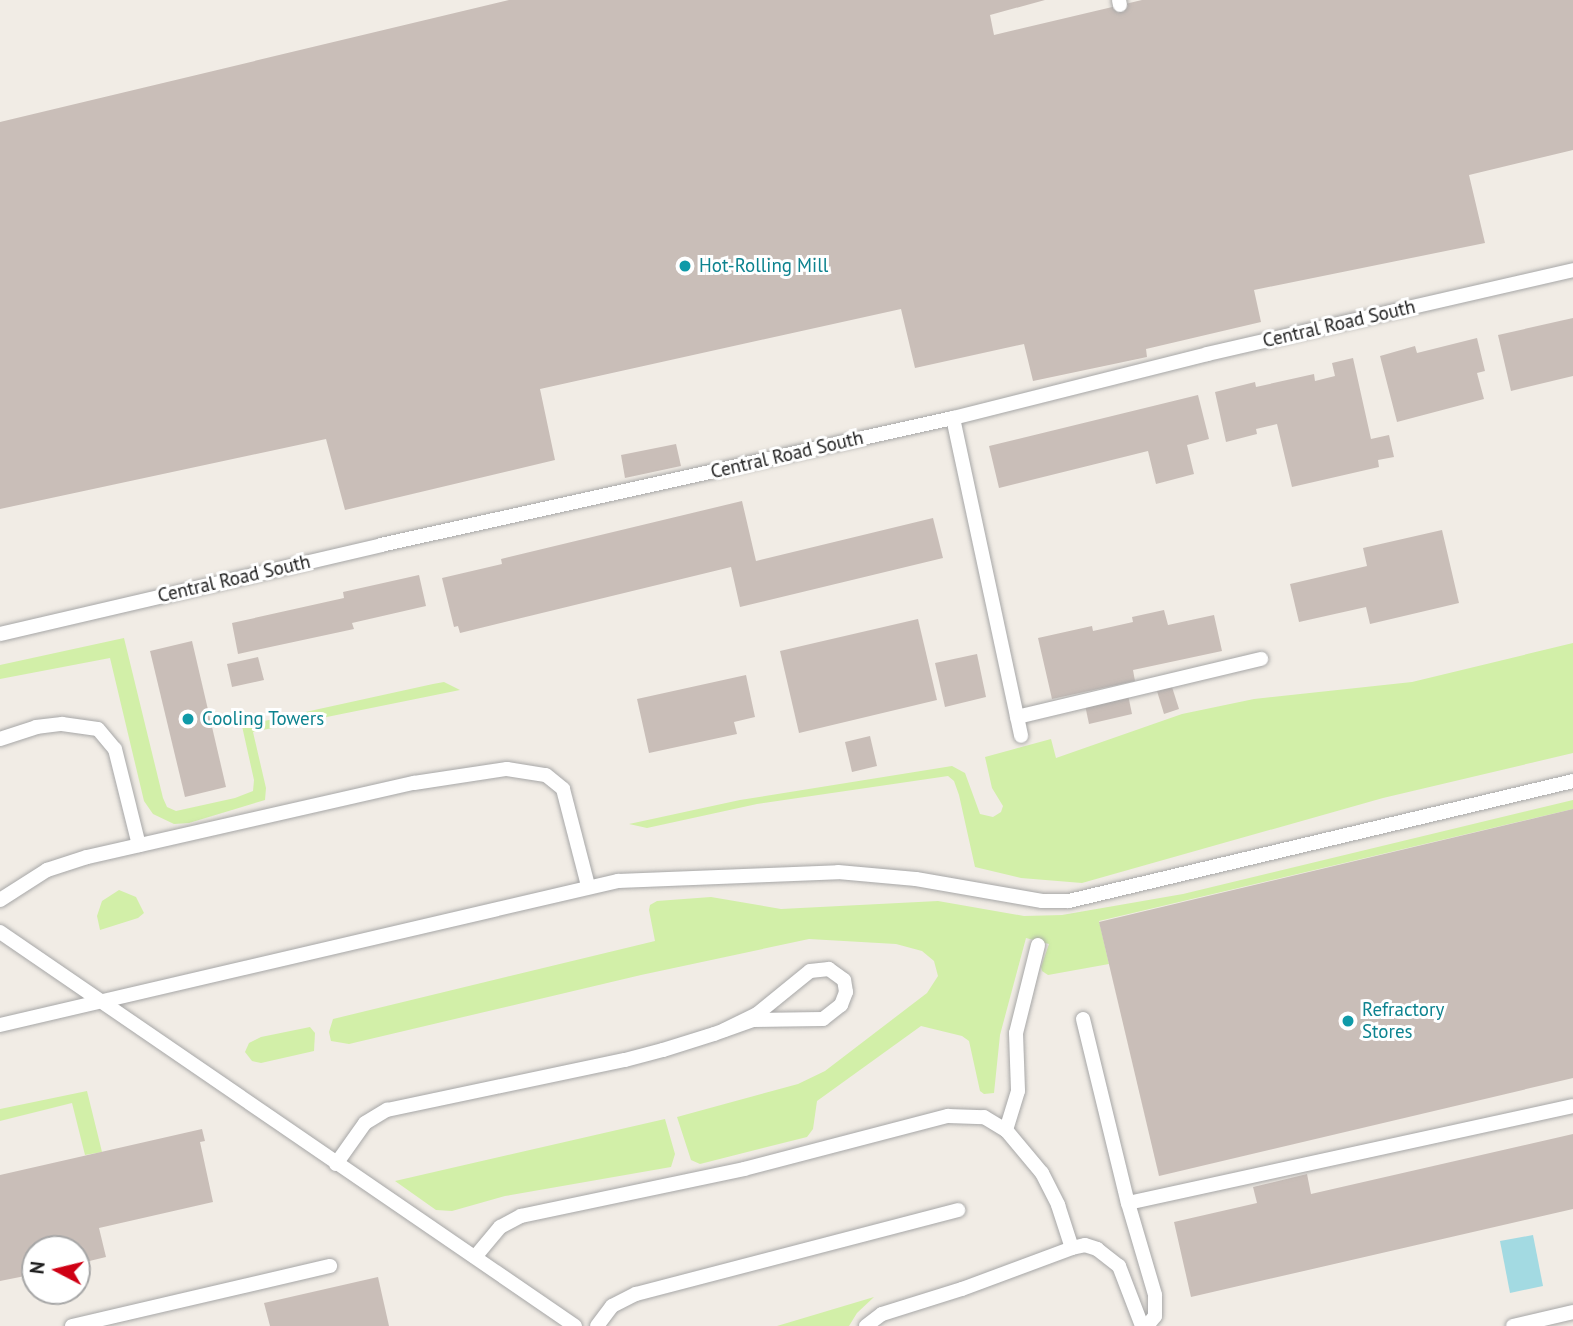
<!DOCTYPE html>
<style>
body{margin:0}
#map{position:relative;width:1573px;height:1326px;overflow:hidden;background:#f1ece5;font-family:"PT Sans",sans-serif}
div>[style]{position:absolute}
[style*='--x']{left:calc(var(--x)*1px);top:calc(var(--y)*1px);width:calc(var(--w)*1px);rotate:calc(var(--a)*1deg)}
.grass>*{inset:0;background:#d2efa8}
.water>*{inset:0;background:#a3dae2}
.building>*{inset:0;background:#c9beb8}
.roads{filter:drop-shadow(0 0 2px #a7a7a7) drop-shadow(0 0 2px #a7a7a7)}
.lane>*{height:14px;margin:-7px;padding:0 7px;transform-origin:7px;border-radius:7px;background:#fff}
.dots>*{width:19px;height:19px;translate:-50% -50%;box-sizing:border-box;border:4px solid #fff;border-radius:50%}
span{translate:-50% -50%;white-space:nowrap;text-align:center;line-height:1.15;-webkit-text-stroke:6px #fff;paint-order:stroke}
.culture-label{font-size:19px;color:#0d838f}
.left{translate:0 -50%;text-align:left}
.street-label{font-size:19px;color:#202020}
.north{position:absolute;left:21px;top:1235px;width:70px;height:70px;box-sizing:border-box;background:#fff;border:2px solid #a6a6a6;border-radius:50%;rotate:277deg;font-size:19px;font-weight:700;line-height:28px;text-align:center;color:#202020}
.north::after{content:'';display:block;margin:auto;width:24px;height:32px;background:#cf0014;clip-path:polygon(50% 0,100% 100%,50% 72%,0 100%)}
</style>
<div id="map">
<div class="grass">
<div style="clip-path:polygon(124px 638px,163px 798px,167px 807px,176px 811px,235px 798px,253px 791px,254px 780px,242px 726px,433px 684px,444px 682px,460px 690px,253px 732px,266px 788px,265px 800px,189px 823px,174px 824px,153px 814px,144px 801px,110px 658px,0 679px,0 665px)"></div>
<div style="clip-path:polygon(1573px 643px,1573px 753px,1383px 798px,1082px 883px,1021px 878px,975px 867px,959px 795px,954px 781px,948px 776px,757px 804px,647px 828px,629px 824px,740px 800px,952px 766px,965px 773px,980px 814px,993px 817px,1001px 812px,1003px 806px,992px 788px,985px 757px,1051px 739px,1056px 758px,1182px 714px,1254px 699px,1412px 682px)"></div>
<div style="clip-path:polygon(1573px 800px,1573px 809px,1099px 921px,1109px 964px,1048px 975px,1042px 971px,1041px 967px,1049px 944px,1026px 938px,1000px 1035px,994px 1093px,984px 1094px,980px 1091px,969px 1041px,962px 1036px,921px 1026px,817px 1101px,813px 1129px,807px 1137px,700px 1164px,691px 1160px,677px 1117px,798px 1084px,825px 1071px,927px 993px,938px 976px,934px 961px,922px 951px,896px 944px,809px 939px,641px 975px,349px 1044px,331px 1041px,329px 1032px,333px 1019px,655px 941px,649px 910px,650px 905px,657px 901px,711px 897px,781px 909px,938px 901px,1024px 916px,1062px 915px,1183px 894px)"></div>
<div style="clip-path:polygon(119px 890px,136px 897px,144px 913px,138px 918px,100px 930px,97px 916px,102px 901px)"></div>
<div style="clip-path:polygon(310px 1027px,315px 1033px,314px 1051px,261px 1063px,252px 1061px,245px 1052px,249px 1043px,261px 1037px)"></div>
<div style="clip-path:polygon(87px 1091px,102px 1152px,85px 1155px,72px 1103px,0 1121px,0 1109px)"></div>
<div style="clip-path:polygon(665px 1119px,675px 1154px,671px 1167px,505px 1196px,452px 1211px,436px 1210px,395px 1181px)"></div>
<div style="clip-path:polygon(874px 1297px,857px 1313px,849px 1326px,777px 1326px)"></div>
</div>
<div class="water">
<div style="clip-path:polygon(1533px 1235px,1543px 1286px,1510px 1293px,1500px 1241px)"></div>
</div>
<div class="building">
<div style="clip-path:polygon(509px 0,1045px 0,990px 15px,994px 35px,1142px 0,1573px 0,1573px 150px,1469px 175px,1485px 243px,1254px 290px,1261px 322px,1146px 349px,1147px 357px,1033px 381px,1024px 344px,915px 368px,901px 309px,540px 389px,555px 460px,345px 510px,326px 439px,0 509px,0 122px)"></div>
<div style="clip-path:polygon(1573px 318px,1573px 376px,1511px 391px,1498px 335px)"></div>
<div style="clip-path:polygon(1477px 338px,1485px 371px,1477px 373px,1484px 399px,1397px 422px,1380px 356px,1415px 346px,1417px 353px)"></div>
<div style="clip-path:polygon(1353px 358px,1371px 439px,1389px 435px,1394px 457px,1378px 460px,1379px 467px,1292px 487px,1277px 424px,1256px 429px,1257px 434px,1226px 442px,1215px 392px,1255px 382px,1256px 387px,1314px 374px,1315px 381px,1335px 376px,1332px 363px)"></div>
<div style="clip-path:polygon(1198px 395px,1209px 439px,1187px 445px,1194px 474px,1156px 484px,1148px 451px,999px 488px,989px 446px)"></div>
<div style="clip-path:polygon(676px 444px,681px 466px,625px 478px,621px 455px)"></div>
<div style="clip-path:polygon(742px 501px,756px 561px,933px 518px,943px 558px,740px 607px,731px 567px,460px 633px,458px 626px,454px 627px,442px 578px,502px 564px,501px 559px)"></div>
<div style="clip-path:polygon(1442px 530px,1459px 603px,1370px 624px,1366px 607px,1299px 622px,1290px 584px,1367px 566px,1363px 548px)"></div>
<div style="clip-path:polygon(419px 575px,426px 606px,352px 623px,354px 629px,238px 654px,232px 623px,344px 598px,343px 592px)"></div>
<div style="clip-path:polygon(1164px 610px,1168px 625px,1214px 615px,1222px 651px,1133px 670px,1135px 681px,1052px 699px,1038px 638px,1092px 626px,1093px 631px,1133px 622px,1132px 617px)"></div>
<div style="clip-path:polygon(918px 619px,937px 700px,799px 733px,780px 651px)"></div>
<div style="clip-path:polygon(192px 641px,226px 787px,185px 797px,150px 651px)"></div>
<div style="clip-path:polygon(977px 654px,986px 697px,945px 707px,935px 663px)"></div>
<div style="clip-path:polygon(258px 657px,264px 680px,232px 687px,227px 664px)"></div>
<div style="clip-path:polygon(746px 675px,755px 717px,734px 722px,737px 734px,649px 753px,637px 699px)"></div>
<div style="clip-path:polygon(1172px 687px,1179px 709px,1164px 714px,1157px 691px)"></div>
<div style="clip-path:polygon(1128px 695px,1132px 714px,1089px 724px,1085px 705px)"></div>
<div style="clip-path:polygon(870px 736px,877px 766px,852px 772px,845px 742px)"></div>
<div style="clip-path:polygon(1573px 809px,1573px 1078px,1159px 1176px,1099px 922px)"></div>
<div style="clip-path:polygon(202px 1129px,205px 1141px,200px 1142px,213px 1202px,99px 1228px,106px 1257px,77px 1264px,77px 1249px,35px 1249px,35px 1274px,0 1281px,0 1175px)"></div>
<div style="clip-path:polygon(1573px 1134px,1573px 1209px,1191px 1297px,1174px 1222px,1257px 1203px,1253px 1187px,1307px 1174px,1311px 1194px)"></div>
<div style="clip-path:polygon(378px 1277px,389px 1326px,270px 1326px,264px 1303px)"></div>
</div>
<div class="roads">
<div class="lane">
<div style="--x:1119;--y:0;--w:5;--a:79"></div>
<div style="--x:953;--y:418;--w:325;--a:77.9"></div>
<div style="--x:0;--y:634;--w:391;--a:-13.1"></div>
<div style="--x:381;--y:545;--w:586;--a:-12.52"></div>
<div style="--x:953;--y:418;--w:262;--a:-14.1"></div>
<div style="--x:1207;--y:354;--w:376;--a:-12.9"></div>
<div style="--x:1017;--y:717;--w:251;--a:-13.4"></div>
<div style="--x:0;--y:739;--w:38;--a:-18"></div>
<div style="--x:36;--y:727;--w:26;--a:-7"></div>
<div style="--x:62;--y:724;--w:36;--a:8"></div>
<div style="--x:98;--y:729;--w:26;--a:50"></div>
<div style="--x:115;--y:749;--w:99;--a:76"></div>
<div style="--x:0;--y:900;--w:56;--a:-32.6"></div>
<div style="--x:47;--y:870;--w:42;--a:-18"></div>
<div style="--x:87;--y:857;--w:335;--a:-12.8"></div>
<div style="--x:414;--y:783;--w:94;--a:-8.6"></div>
<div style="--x:507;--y:769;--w:39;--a:9"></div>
<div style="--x:546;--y:775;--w:22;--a:39"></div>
<div style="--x:563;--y:789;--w:100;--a:75.5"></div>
<div style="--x:0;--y:932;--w:697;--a:34.42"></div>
<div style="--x:1038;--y:945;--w:91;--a:104"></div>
<div style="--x:1016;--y:1033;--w:58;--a:88"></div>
<div style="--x:1018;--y:1091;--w:41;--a:107.1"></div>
<div style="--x:1006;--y:1130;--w:56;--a:50.1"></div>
<div style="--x:1042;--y:1173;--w:36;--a:63"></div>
<div style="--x:1058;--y:1205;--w:45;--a:72"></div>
<div style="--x:1072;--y:1248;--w:13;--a:-13"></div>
<div style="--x:1085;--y:1245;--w:13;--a:18"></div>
<div style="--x:1097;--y:1249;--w:28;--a:38"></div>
<div style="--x:1119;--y:1266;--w:64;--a:69"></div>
<div style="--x:1083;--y:1019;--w:189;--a:76.3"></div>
<div style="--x:1128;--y:1203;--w:96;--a:73.6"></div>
<div style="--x:1155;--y:1295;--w:21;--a:90"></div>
<div style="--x:1155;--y:1316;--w:13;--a:129"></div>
<div style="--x:0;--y:1025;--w:635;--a:-13.12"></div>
<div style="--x:618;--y:881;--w:220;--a:-2.3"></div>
<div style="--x:838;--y:872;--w:78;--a:5.1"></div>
<div style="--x:916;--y:879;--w:128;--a:9.9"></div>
<div style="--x:1042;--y:901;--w:27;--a:0"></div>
<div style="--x:1069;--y:901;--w:518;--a:-13.39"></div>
<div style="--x:336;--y:1164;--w:50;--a:-54.7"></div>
<div style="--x:365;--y:1123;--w:26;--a:-31"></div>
<div style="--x:387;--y:1110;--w:243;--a:-11.9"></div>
<div style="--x:625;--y:1060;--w:39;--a:-15"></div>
<div style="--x:663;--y:1050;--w:53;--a:-17.4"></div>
<div style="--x:714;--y:1034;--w:41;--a:-19.7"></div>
<div style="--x:753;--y:1020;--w:70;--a:-0.8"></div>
<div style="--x:823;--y:1019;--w:23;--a:-38"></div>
<div style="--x:841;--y:1005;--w:14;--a:-69"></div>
<div style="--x:846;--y:992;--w:12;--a:-99"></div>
<div style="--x:844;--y:980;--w:19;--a:-144"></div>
<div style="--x:829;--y:969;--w:19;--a:174"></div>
<div style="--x:810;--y:971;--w:68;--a:140.9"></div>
<div style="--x:757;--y:1014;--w:37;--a:154"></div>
<div style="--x:1128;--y:1203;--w:455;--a:-12.3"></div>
<div style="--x:475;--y:1257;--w:39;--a:-50"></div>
<div style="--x:500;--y:1227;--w:24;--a:-28"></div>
<div style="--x:521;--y:1216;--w:228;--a:-11.9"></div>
<div style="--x:744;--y:1169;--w:211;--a:-14.6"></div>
<div style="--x:948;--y:1116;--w:36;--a:2"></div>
<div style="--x:984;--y:1117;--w:26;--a:31"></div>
<div style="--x:72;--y:1326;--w:265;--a:-13.1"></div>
<div style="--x:597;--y:1326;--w:25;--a:-53"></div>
<div style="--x:612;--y:1306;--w:27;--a:-27"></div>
<div style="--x:636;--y:1294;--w:333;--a:-14.6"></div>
<div style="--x:866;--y:1326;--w:20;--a:-37"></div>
<div style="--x:882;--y:1314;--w:84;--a:-17.4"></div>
<div style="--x:962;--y:1289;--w:117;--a:-20.4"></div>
<div style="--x:1513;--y:1326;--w:62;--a:-13.1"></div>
</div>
</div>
<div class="dots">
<div style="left:685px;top:266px;background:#0f9aa8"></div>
<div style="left:188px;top:719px;background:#0f9aa8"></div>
<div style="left:1348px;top:1021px;background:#0f9aa8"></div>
</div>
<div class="culture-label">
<span class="left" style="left:699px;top:266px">Hot-Rolling Mill</span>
<span class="left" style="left:202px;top:719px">Cooling Towers</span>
<span class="left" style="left:1362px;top:1021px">Refractory<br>Stores</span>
</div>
<div class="street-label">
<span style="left:1339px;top:324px;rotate:-13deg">Central Road South</span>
<span style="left:787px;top:455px;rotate:-13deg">Central Road South</span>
<span style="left:234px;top:579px;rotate:-13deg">Central Road South</span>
</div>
<div class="north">N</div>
</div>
